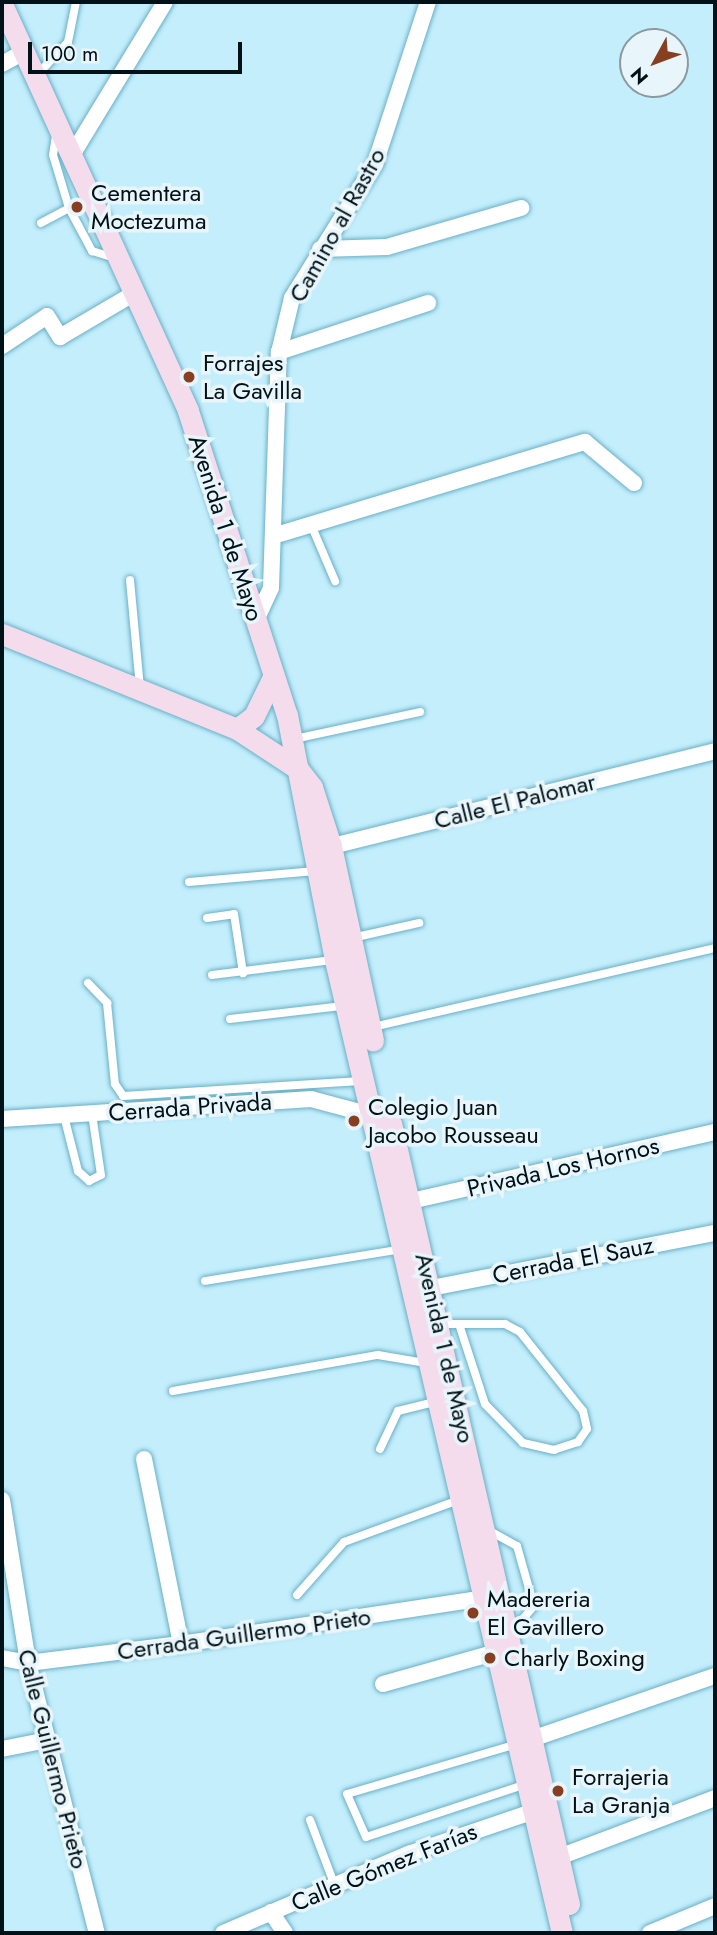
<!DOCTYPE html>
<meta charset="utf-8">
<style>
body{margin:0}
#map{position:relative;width:717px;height:1935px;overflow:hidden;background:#c4eefc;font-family:Jost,sans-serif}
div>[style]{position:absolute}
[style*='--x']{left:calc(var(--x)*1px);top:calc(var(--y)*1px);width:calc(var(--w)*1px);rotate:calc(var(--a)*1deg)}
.roads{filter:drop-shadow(0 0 2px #69b0c7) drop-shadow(0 0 2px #69b0c7)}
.service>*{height:8px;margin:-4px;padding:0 4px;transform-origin:4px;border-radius:4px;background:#fff}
.minor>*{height:16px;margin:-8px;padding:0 8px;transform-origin:8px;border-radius:8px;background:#fff}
.secondary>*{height:21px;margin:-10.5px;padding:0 10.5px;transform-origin:10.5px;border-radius:10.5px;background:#f5dcec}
.dots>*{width:19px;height:19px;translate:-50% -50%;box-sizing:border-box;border:4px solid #e8f5fa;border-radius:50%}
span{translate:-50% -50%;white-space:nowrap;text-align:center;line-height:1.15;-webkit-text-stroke:7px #e8f5fa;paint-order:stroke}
.poi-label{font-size:24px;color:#001117}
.left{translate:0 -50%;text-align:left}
.street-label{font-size:24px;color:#001117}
.frame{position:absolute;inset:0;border:4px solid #001117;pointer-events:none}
.north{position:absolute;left:619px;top:28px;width:70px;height:70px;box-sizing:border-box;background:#e8f5fa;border:2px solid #8b9a9f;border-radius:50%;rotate:229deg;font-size:19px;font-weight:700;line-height:28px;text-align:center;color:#001117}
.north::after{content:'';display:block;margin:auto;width:24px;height:32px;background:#873e21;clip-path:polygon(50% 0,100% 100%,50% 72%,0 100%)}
.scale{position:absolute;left:28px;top:42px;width:214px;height:32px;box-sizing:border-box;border:4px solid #001117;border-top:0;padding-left:9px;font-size:21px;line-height:24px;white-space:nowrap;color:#001117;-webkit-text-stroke:5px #e8f5fa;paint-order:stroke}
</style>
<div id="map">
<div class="roads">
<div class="service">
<div style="--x:37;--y:75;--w:45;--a:-46.8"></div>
<div style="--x:68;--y:42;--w:41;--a:-78.7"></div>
<div style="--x:56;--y:136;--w:19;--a:99"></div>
<div style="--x:53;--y:155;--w:55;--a:73.2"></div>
<div style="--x:69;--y:208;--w:49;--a:61.9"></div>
<div style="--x:92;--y:251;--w:24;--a:17"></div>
<div style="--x:41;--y:223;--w:32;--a:-28"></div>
<div style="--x:312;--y:527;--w:59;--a:66.9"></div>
<div style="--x:130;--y:580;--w:107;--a:84.7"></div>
<div style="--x:294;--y:739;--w:129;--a:-12.1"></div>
<div style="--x:189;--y:882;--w:127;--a:-5"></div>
<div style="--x:207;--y:918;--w:27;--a:-8"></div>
<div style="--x:234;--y:914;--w:60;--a:81.3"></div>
<div style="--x:352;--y:938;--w:69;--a:-12.6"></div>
<div style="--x:212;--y:975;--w:121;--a:-7.1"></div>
<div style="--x:88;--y:983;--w:28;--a:46"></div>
<div style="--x:107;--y:1003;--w:81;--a:84.4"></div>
<div style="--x:115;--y:1084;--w:14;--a:56"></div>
<div style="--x:123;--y:1096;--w:238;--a:-3.6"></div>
<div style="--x:230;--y:1019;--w:114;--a:-6.6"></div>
<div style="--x:373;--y:1027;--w:351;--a:-13"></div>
<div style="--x:64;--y:1116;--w:57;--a:75.7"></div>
<div style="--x:78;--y:1171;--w:15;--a:42"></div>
<div style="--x:89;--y:1181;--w:13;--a:-27"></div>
<div style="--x:101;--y:1175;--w:62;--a:-98.4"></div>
<div style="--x:205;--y:1281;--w:200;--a:-9.2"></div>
<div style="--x:440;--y:1324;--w:65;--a:0"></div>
<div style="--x:505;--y:1324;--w:17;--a:28"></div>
<div style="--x:520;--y:1332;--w:101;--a:51.4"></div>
<div style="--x:583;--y:1411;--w:18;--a:77"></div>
<div style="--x:587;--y:1429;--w:16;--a:125"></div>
<div style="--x:578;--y:1442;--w:25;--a:162"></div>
<div style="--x:554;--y:1450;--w:32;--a:-167"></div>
<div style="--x:523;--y:1443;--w:54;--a:-134.3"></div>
<div style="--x:485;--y:1404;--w:84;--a:-108"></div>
<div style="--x:173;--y:1391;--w:208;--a:-10"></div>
<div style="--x:378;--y:1355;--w:49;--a:9.5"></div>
<div style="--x:380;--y:1449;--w:42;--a:-64.7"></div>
<div style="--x:398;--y:1411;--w:41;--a:-14"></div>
<div style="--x:488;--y:1530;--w:33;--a:29"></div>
<div style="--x:517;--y:1546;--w:62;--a:74.2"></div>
<div style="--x:534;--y:1606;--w:35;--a:131"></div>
<div style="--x:297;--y:1595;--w:71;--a:-48.4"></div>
<div style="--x:344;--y:1542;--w:122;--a:-20.1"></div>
<div style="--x:517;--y:1744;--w:177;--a:163.6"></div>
<div style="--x:347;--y:1794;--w:47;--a:66.2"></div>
<div style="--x:366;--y:1837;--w:169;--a:-18.3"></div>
<div style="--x:310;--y:1820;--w:71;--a:69.3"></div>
</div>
<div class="minor">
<div style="--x:2;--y:64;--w:26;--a:-29"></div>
<div style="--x:72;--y:155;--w:179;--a:-58.7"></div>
<div style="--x:320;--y:249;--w:67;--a:-1.7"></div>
<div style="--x:387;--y:247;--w:140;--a:-16.2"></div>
<div style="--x:2;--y:346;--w:54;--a:-33.7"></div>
<div style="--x:47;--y:316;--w:25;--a:58"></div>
<div style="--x:60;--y:337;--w:85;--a:-30.5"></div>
<div style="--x:279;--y:352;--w:157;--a:-18.2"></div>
<div style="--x:273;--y:536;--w:326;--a:-16.8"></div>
<div style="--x:585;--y:442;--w:64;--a:39.9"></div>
<div style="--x:257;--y:618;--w:33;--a:-65"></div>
<div style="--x:271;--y:588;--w:236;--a:-88.1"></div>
<div style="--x:279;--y:352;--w:56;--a:-76.5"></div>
<div style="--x:292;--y:298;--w:158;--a:-58.2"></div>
<div style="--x:375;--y:164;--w:170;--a:-71.9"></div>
<div style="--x:320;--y:849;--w:407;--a:-13.9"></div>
<div style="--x:2;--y:1119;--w:310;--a:-3.7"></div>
<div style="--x:311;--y:1099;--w:66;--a:14.9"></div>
<div style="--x:411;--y:1201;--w:312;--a:-12.8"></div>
<div style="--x:431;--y:1288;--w:289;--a:-11"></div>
<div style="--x:144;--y:1459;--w:189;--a:78.7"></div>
<div style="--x:2;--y:1500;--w:165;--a:80.9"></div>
<div style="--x:28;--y:1663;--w:279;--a:75.7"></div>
<div style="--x:2;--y:1658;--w:26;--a:11"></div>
<div style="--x:28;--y:1663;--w:154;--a:-7.1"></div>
<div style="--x:181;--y:1644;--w:308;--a:-8.6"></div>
<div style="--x:383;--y:1684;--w:118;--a:-15.7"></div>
<div style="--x:523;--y:1742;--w:203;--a:-19"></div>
<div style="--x:2;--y:1749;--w:46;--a:-11.3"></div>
<div style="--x:559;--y:1857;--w:167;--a:-20.7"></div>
<div style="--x:271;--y:1912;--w:25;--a:56"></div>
<div style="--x:223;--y:1933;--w:204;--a:-23.1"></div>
<div style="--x:411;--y:1853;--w:139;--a:-18.8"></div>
<div style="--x:650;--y:1933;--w:70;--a:-22.6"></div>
</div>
<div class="secondary">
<div style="--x:2;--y:4;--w:447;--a:65.4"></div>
<div style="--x:188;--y:411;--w:320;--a:72"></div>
<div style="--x:287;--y:715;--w:250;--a:78.9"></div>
<div style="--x:335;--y:960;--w:999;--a:76.87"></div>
<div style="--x:2;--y:634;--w:253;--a:22"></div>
<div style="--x:237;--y:729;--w:73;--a:33.3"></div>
<div style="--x:298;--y:769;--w:23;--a:52"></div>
<div style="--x:312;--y:787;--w:62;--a:72.1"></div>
<div style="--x:331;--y:846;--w:199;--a:77.8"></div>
<div style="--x:237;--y:729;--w:21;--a:-37"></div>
<div style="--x:254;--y:716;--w:43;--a:-64"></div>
<div style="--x:391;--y:1123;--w:801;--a:77.16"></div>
</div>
</div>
<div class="dots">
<div style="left:77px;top:207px;background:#873e21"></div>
<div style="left:189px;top:377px;background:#873e21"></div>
<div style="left:354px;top:1121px;background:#873e21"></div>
<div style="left:473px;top:1613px;background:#873e21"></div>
<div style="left:490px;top:1658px;background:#873e21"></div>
<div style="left:558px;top:1791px;background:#873e21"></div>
</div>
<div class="poi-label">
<span class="left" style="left:91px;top:207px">Cementera<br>Moctezuma</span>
<span class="left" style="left:203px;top:377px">Forrajes<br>La Gavilla</span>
<span class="left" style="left:368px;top:1121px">Colegio Juan<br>Jacobo Rousseau</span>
<span class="left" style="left:487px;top:1613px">Madereria<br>El Gavillero</span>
<span class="left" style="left:504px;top:1658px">Charly Boxing</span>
<span class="left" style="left:572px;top:1791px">Forrajeria<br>La Granja</span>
</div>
<div class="street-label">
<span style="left:337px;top:225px;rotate:-61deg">Camino al Rastro</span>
<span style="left:226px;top:528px;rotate:72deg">Avenida 1 de Mayo</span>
<span style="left:515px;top:801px;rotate:-14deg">Calle El Palomar</span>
<span style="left:190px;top:1107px;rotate:-4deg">Cerrada Privada</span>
<span style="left:563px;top:1167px;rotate:-13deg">Privada Los Hornos</span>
<span style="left:573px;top:1260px;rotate:-11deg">Cerrada El Sauz</span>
<span style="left:445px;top:1348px;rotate:77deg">Avenida 1 de Mayo</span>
<span style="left:244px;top:1634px;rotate:-8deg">Cerrada Guillermo Prieto</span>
<span style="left:53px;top:1759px;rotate:76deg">Calle Guillermo Prieto</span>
<span style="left:384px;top:1867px;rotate:-22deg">Calle Gómez Farías</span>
</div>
<div class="frame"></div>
<div class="north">N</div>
<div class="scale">100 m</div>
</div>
